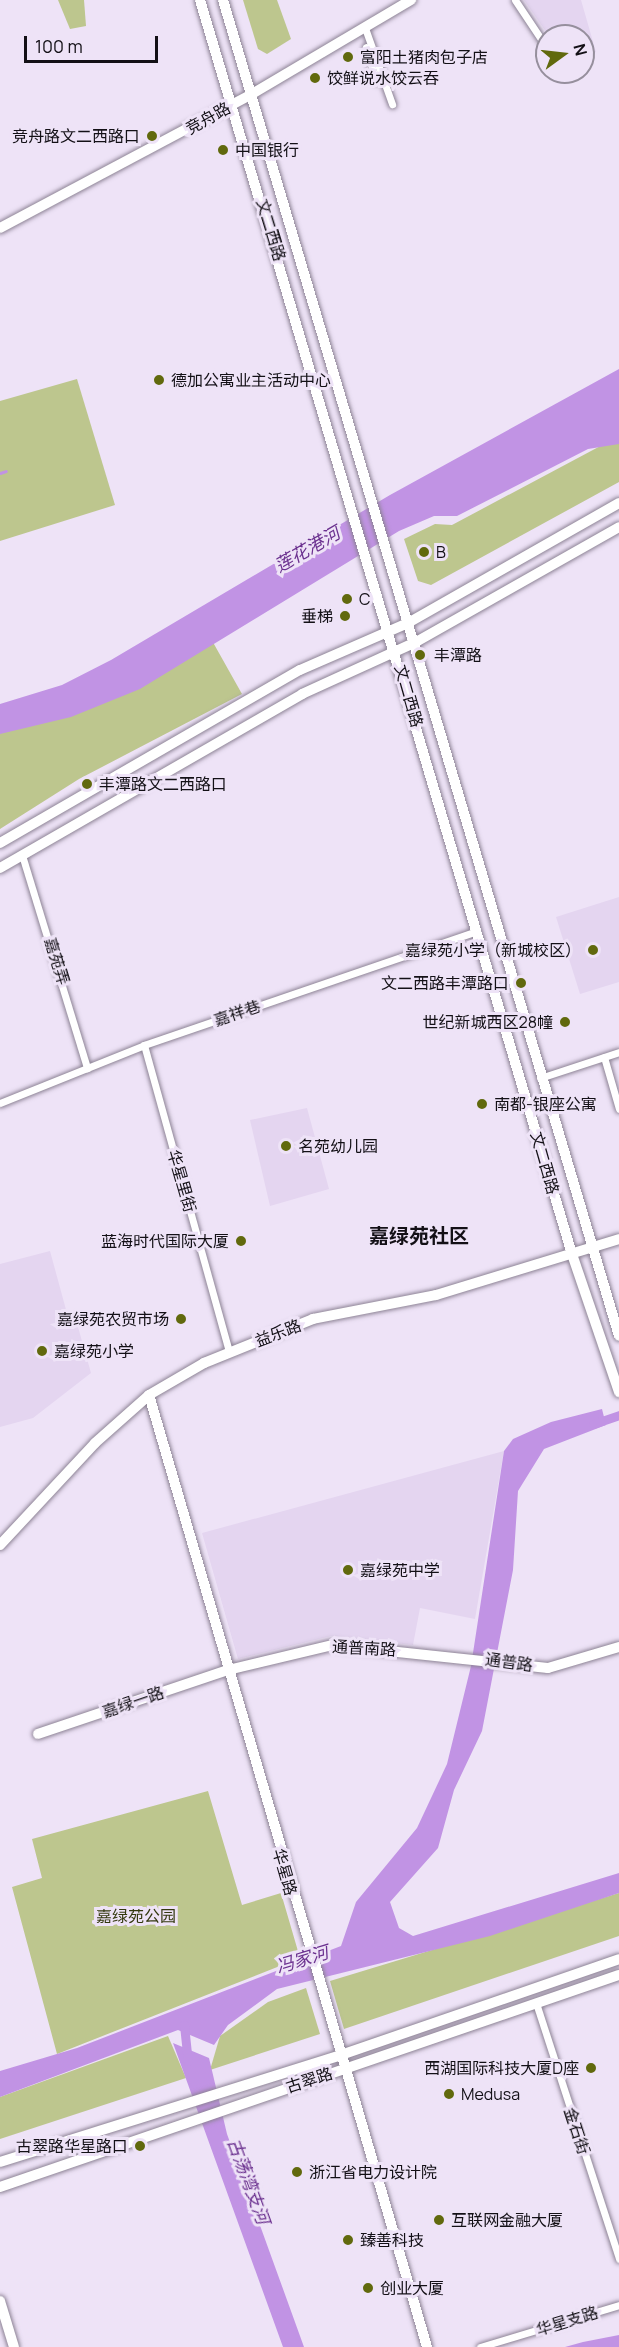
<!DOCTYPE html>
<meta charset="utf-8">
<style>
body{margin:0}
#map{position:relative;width:619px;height:2347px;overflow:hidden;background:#eee3f7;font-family:Manrope,"Noto Sans SC",sans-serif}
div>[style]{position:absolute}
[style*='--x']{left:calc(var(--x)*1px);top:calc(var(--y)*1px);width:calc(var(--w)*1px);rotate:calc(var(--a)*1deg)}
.built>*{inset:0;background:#e4d5f0}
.green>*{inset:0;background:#bdc68e}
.water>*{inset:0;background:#c193e4}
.stream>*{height:3px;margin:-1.5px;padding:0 1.5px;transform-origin:1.5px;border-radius:1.5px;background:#c193e4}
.canal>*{height:9px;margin:-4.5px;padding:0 4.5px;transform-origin:4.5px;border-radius:4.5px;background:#c193e4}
.roads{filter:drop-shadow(0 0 2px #8d8395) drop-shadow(0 0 2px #8d8395)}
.street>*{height:7px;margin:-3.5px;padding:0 3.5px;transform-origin:3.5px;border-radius:3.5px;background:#fff}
.secondary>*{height:10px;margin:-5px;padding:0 5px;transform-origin:5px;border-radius:5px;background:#fff}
.primary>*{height:10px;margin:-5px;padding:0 5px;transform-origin:5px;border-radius:5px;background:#fff}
.dots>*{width:16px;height:16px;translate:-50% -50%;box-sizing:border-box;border:3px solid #eee3f7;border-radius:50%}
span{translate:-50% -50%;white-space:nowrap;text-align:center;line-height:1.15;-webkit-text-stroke:6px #eee3f7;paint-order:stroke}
.poi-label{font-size:16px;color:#131016}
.left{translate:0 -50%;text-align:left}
.right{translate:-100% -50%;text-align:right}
.street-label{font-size:16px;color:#131016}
.park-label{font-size:16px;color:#33380e}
.water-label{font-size:18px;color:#6b318f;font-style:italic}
.quarter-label{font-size:20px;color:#131016;font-weight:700}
.north{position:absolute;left:535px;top:24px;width:60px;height:60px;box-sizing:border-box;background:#eee3f7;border:2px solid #968f9d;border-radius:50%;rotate:75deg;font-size:16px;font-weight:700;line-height:24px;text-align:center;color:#131016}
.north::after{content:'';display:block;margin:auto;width:21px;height:27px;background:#61690d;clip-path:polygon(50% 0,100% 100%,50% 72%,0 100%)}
.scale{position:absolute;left:24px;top:36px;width:134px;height:27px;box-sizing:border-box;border:3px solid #131016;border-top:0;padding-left:8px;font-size:18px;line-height:21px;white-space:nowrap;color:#131016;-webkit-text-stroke:4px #eee3f7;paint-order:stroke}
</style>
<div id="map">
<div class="built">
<div style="clip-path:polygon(524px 0,581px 0,596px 52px,583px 56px,583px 36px,549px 36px)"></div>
<div style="clip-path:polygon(619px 897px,619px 982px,580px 994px,556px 917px)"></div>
<div style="clip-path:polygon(307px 1108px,329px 1189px,270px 1206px,250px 1120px)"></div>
<div style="clip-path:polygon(50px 1251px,71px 1328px,78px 1327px,91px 1373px,33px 1418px,0 1427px,0 1264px)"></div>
<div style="clip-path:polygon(504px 1451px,475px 1619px,420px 1608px,413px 1645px,331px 1636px,238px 1659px,202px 1533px)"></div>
</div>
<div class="green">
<div style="clip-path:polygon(58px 0,84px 0,86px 26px,70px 29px)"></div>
<div style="clip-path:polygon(243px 0,277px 0,291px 39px,267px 54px,258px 49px)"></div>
<div style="clip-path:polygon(77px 379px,115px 505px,0 541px,0 401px)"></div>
<div style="clip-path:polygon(606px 443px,619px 444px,619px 482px,431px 585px,418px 581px,404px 539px,435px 524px,452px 525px)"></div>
<div style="clip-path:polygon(210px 637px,242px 694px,79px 779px,0 829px,0 724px)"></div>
<div style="clip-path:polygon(208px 1791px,242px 1905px,281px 1893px,300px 1958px,57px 2054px,12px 1887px,42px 1878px,32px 1839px)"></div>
<div style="clip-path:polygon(619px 1893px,619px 1936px,344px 2029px,330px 1981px)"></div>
<div style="clip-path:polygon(306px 1988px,320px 2034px,210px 2070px,220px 2036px,268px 2002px)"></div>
<div style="clip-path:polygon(168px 2036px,186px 2078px,0 2139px,0 2097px)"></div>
</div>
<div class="water">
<div style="clip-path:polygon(619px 369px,619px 444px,588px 449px,457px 516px,434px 516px,399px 531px,140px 689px,71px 717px,0 734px,0 704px,62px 685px,111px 660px,390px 495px)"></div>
<div style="clip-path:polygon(602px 1409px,606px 1425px,544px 1449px,518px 1491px,513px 1570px,482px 1731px,454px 1790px,438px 1848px,390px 1902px,399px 1928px,413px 1936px,619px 1873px,619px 1893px,490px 1936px,277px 1989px,228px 2025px,214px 2045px,178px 2030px,0 2097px,0 2071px,77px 2048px,341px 1946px,356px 1902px,417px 1828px,447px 1764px,471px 1666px,504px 1451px,513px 1439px,551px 1422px)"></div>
<div style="clip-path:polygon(173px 2043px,209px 2058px,227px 2134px,304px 2347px,283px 2347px)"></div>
<div style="clip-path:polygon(619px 2335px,619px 2347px,565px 2347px,583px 2342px)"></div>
</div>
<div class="stream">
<div style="--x:0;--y:473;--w:6;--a:-18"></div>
</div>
<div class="canal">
<div style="--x:593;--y:1424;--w:28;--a:-19"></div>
<div style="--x:184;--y:2025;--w:36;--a:84"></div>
</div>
<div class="roads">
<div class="street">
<div style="--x:515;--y:0;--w:58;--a:56.3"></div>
<div style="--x:365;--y:28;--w:81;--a:70.4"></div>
<div style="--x:366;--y:47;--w:35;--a:74"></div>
<div style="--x:563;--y:72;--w:3;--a:45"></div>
<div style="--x:22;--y:855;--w:223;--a:73"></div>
<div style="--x:144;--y:1045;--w:319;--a:74.5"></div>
<div style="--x:604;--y:1057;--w:54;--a:73.9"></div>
<div style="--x:540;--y:1078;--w:83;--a:-18.2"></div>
<div style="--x:0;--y:1103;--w:155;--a:-21.9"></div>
<div style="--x:144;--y:1045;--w:352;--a:-18.9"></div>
<div style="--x:536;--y:2003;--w:269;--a:72"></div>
<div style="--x:480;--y:2347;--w:145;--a:-16.8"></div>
</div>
<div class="secondary">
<div style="--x:200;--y:0;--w:1308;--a:73.48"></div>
<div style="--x:572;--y:1254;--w:146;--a:71.2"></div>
<div style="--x:223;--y:0;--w:1393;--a:73.49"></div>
<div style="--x:0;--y:228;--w:285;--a:-28"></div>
<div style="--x:252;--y:94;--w:185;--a:-30.6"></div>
<div style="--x:0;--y:843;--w:346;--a:-30"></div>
<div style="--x:300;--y:670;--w:118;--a:-23.5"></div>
<div style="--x:408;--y:623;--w:243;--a:-29.6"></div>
<div style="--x:0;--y:868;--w:349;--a:-29.9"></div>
<div style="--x:302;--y:694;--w:125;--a:-24.5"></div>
<div style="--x:416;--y:642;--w:233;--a:-29.5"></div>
<div style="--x:149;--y:1395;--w:992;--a:73.72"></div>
<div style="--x:0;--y:1545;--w:139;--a:-47"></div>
<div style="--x:95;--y:1443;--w:72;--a:-41.6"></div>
<div style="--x:149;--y:1395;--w:64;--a:-30.2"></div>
<div style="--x:204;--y:1363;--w:118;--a:-22"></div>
<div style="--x:313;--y:1319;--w:125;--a:-11"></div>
<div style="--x:436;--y:1295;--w:191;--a:-17"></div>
<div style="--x:38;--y:1734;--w:200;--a:-18.6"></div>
<div style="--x:228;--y:1670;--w:107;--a:-13.5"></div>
<div style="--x:332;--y:1645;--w:217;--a:6.1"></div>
<div style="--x:548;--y:1668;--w:74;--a:-16.5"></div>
<div style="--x:0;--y:2301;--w:48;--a:73.1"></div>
</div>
<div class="primary">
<div style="--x:0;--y:2162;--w:354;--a:-17.4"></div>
<div style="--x:338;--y:2056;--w:297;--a:-19"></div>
<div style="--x:0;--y:2187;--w:654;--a:-18.91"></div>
</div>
</div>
<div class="dots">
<div style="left:348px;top:57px;background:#61690d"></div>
<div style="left:315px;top:78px;background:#61690d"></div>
<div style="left:152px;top:136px;background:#61690d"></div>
<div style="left:223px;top:150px;background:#61690d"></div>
<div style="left:159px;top:380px;background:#61690d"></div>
<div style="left:424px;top:552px;background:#61690d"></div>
<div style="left:347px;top:599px;background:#61690d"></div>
<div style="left:345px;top:616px;background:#61690d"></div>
<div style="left:420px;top:655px;background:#61690d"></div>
<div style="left:87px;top:784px;background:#61690d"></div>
<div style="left:593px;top:950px;background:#61690d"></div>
<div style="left:521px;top:983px;background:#61690d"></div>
<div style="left:565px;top:1022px;background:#61690d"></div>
<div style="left:482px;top:1104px;background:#61690d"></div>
<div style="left:286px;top:1146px;background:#61690d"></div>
<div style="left:241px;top:1241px;background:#61690d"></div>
<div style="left:181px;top:1319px;background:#61690d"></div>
<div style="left:42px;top:1351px;background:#61690d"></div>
<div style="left:348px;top:1570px;background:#61690d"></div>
<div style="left:591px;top:2068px;background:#61690d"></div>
<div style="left:449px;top:2094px;background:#61690d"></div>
<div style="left:140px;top:2146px;background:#61690d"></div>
<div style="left:297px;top:2172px;background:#61690d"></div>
<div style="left:439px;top:2220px;background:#61690d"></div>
<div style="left:348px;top:2240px;background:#61690d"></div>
<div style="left:368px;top:2288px;background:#61690d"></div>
</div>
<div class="poi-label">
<span class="left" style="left:360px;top:57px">富阳土猪肉包子店</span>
<span class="left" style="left:327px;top:78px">饺鲜说水饺云吞</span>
<span class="right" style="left:140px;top:136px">竞舟路文二西路口</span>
<span class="left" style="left:235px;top:150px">中国银行</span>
<span class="left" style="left:171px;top:380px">德加公寓业主活动中心</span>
<span class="left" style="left:436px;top:552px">B</span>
<span class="left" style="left:359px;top:599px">C</span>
<span class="right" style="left:333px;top:616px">垂梯</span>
<span class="left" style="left:434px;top:655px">丰潭路</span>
<span class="left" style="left:99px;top:784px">丰潭路文二西路口</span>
<span class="right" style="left:581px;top:950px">嘉绿苑小学（新城校区）</span>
<span class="right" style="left:509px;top:983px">文二西路丰潭路口</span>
<span class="right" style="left:553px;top:1022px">世纪新城西区28幢</span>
<span class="left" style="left:494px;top:1104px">南都-银座公寓</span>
<span class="left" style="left:298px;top:1146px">名苑幼儿园</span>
<span class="right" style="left:229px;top:1241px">蓝海时代国际大厦</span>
<span class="right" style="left:169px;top:1319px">嘉绿苑农贸市场</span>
<span class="left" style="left:54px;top:1351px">嘉绿苑小学</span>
<span class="left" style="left:360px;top:1570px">嘉绿苑中学</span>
<span class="right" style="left:579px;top:2068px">西湖国际科技大厦D座</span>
<span class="left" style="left:461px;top:2094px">Medusa</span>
<span class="right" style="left:128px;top:2146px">古翠路华星路口</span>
<span class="left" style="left:309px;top:2172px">浙江省电力设计院</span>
<span class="left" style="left:451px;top:2220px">互联网金融大厦</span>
<span class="left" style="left:360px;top:2240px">臻善科技</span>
<span class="left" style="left:380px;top:2288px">创业大厦</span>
</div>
<div class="street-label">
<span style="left:208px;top:118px;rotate:-29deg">竞舟路</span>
<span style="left:271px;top:230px;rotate:73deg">文二西路</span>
<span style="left:409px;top:696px;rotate:74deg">文二西路</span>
<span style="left:57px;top:961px;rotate:73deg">嘉苑弄</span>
<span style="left:237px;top:1013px;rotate:-19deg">嘉祥巷</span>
<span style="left:545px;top:1163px;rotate:74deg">文二西路</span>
<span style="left:182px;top:1181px;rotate:74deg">华星里街</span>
<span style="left:278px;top:1333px;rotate:-21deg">益乐路</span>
<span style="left:364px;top:1648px;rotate:3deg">通普南路</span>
<span style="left:509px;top:1662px;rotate:8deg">通普路</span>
<span style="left:133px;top:1702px;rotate:-19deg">嘉绿一路</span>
<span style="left:285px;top:1872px;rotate:74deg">华星路</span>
<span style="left:309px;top:2080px;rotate:-18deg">古翠路</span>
<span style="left:577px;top:2131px;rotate:72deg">金石街</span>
<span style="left:567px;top:2321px;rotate:-17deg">华星支路</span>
</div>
<div class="park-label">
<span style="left:136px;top:1916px">嘉绿苑公园</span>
</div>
<div class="water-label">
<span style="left:307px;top:549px;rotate:-30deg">莲花港河</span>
<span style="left:302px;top:1959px;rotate:-17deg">冯家河</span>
<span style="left:249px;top:2181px;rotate:70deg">古荡湾支河</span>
</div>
<div class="quarter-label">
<span style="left:419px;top:1235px">嘉绿苑社区</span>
</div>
<div class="north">N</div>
<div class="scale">100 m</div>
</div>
